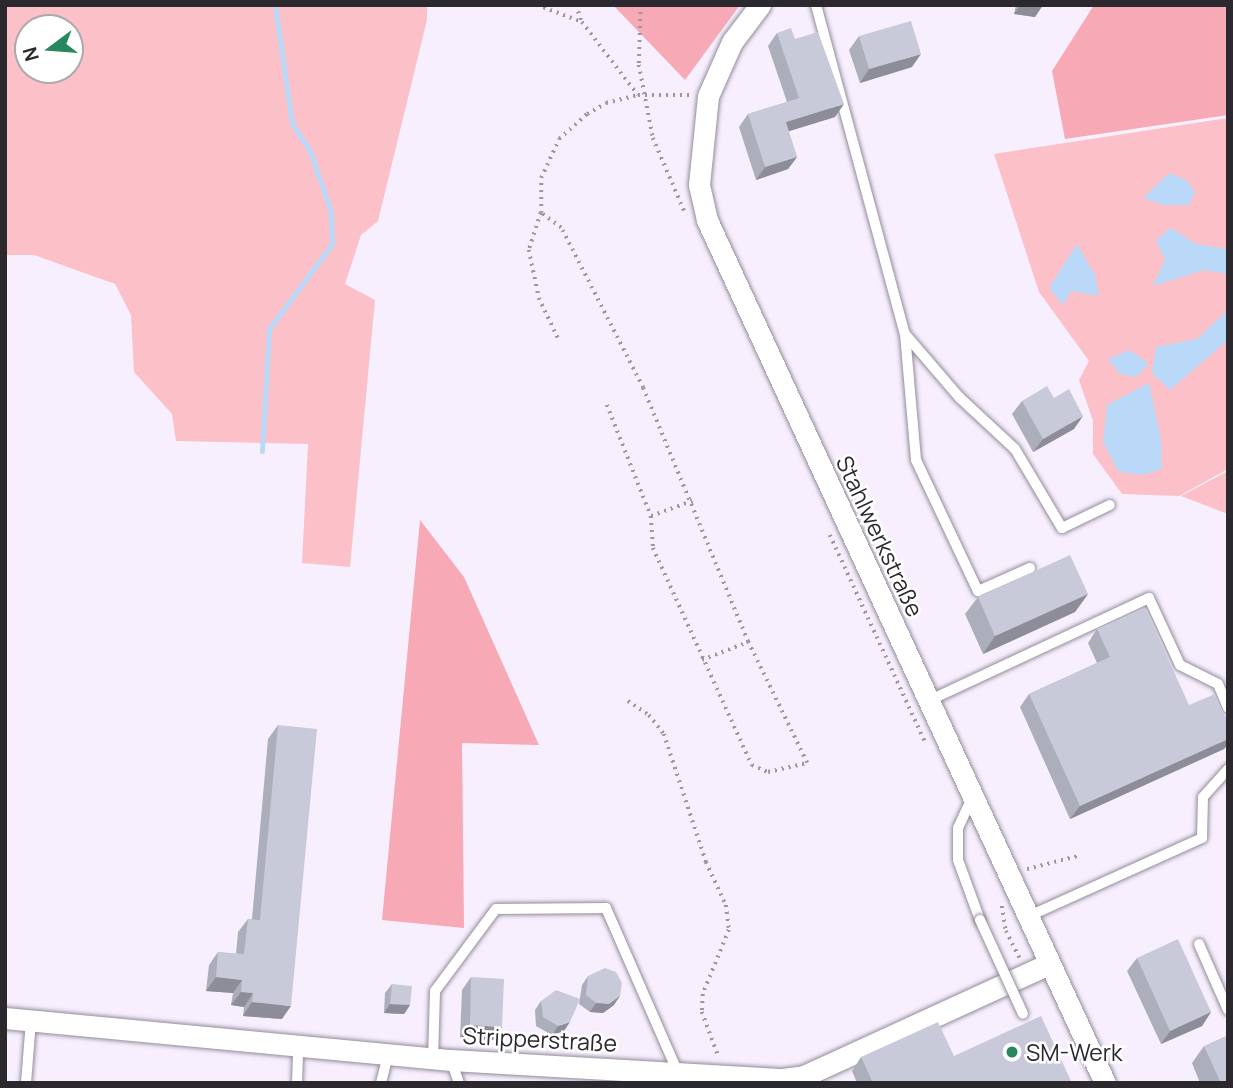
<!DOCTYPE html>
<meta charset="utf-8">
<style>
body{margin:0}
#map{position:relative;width:1233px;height:1088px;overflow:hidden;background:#f7effe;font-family:Manrope,sans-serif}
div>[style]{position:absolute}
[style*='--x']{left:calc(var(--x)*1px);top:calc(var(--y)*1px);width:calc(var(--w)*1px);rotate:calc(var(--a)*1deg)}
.green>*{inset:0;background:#fcc0c8}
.forest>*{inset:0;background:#f7aab6}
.water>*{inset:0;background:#bad8f7}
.stream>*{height:5px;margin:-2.5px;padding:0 2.5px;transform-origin:2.5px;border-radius:2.5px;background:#bad8f7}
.path>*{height:3.5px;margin-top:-1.75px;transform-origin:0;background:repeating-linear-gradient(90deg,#9c97a1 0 2px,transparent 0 7px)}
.roads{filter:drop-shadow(0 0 2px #938c99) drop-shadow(0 0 2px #938c99)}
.lane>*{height:10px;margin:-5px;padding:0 5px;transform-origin:5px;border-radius:5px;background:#fff}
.street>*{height:21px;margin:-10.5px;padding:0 10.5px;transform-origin:10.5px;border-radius:10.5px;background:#fff}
.bridges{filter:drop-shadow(0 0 2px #938c99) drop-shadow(0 0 2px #938c99)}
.lane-bridge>*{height:10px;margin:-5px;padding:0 5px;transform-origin:5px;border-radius:5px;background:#fff}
.wall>*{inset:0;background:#acaebb}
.shaded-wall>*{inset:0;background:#8c8d99}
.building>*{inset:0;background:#c8cada}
.dots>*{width:19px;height:19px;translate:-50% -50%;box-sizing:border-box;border:4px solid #fff;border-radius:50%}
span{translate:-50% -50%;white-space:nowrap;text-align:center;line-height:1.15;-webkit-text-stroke:5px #fff;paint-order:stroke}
.street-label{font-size:23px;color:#2b292e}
.poi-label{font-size:23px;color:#2b292e}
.left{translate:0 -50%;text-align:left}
.frame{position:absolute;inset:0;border:7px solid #2b292e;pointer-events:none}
.north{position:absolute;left:14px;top:14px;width:70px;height:70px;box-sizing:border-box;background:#fff;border:2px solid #aaa9ab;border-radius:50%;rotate:254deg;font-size:19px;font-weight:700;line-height:28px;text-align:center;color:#2b292e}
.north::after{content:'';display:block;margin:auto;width:24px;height:32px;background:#29875f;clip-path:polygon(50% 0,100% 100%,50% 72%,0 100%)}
</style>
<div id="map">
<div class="green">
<div style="clip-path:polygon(evenodd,5px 5px,427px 5px,427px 20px,378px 221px,361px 235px,345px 284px,375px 300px,350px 567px,302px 563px,308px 444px,176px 441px,172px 414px,134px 372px,131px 315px,115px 284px,34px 255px,5px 255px,5px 5px,28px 28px,70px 28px,70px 70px,28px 70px,28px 28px)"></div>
<div style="clip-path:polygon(1228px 118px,1228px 469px,1179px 496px,1122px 494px,1093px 454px,1093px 421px,1079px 380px,1089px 361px,1039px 292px,994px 154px)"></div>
<div style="clip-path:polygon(1228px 471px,1228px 514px,1181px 496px)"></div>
</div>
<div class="forest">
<div style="clip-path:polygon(613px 5px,740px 5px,685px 80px)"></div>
<div style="clip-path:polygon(1094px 5px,1228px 5px,1228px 115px,1065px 139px,1052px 71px)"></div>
<div style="clip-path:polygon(420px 520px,464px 577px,539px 745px,462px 743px,464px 928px,382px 920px)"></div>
</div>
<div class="water">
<div style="clip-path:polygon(1169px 173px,1186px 180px,1195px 192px,1189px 205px,1164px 205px,1143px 198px)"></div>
<div style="clip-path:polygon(1171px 228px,1196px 244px,1228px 249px,1228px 274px,1204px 270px,1153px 286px,1165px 260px,1156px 240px)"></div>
<div style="clip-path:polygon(1077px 244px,1095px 275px,1099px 296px,1071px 291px,1063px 305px,1049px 288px)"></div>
<div style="clip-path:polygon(1228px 310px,1228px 340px,1170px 390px,1152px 373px,1156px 347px,1197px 339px)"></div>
<div style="clip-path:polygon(1130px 350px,1149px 364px,1136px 377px,1120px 374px,1108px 359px)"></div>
<div style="clip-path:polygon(1149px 383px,1161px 439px,1162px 469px,1143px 475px,1119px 472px,1103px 442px,1107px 405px)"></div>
</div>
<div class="stream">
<div style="--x:262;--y:451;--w:122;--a:-86.7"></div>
<div style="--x:269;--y:329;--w:106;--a:-53.5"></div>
<div style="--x:332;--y:244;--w:32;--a:-92"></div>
<div style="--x:331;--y:212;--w:65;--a:-109"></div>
<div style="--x:310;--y:151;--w:33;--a:-123"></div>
<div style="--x:292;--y:123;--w:119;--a:-98.2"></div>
</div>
<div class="path">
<div style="--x:537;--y:5;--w:48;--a:20.7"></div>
<div style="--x:576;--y:5;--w:18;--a:71"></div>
<div style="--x:582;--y:22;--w:92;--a:52.5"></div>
<div style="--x:641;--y:5;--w:60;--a:91.9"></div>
<div style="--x:639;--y:65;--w:74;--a:79.1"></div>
<div style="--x:653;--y:138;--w:84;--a:66.8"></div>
<div style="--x:541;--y:213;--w:39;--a:108"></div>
<div style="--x:529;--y:250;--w:49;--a:78.2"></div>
<div style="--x:539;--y:298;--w:44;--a:64.6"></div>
<div style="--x:607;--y:405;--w:119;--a:68.4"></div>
<div style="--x:651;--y:516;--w:32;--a:86"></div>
<div style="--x:653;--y:548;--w:239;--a:65.5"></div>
<div style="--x:752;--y:765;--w:17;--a:24"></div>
<div style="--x:768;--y:772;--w:40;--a:-13"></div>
<div style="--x:807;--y:763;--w:135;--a:-116"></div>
<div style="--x:748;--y:642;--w:275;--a:-112.5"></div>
<div style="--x:643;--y:388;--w:180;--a:-117.1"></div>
<div style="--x:561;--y:228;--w:25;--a:-143"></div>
<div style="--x:541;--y:213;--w:35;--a:-90"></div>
<div style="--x:541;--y:178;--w:43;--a:-65.2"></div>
<div style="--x:559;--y:139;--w:38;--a:-42"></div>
<div style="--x:587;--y:114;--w:22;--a:-30"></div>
<div style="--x:606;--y:103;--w:33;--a:-14"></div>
<div style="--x:638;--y:95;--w:54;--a:0"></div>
<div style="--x:651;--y:516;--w:44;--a:-20.1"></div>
<div style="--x:830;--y:535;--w:230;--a:65.3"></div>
<div style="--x:702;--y:660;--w:49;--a:-21.4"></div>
<div style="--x:628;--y:701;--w:25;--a:34"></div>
<div style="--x:649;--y:715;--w:24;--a:52"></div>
<div style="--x:664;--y:734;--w:135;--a:71.8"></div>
<div style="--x:706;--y:862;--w:47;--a:65.1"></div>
<div style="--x:726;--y:905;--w:25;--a:83"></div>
<div style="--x:729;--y:930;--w:69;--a:112.1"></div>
<div style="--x:703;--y:994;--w:18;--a:93"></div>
<div style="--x:702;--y:1012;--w:49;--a:69.7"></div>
<div style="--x:1027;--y:869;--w:53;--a:-14.3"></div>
<div style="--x:1002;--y:906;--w:25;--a:81"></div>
<div style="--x:1006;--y:931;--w:30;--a:63"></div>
</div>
<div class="roads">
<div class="lane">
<div style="--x:816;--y:5;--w:341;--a:74.9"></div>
<div style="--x:905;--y:334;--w:83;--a:49.4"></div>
<div style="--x:959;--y:397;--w:76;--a:42.9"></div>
<div style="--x:1015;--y:449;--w:92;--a:59.3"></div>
<div style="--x:1062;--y:528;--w:53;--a:-25.6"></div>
<div style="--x:905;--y:334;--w:126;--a:85"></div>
<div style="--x:916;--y:460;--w:145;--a:64.7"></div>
<div style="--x:978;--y:591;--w:57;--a:-23.9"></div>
<div style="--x:928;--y:701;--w:244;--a:-25"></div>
<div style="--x:1149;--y:598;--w:74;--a:65.2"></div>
<div style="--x:1180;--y:665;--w:42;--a:26.6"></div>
<div style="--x:1218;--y:684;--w:26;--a:67"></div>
<div style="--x:972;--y:798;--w:33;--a:115"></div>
<div style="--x:958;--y:828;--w:32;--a:90"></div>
<div style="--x:958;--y:860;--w:64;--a:69.9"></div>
<div style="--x:1027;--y:917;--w:192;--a:-24.3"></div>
<div style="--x:1202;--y:838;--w:41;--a:-88.6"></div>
<div style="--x:1203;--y:797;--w:38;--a:-48"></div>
<div style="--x:1199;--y:944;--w:72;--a:66.3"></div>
<div style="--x:433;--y:1059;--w:68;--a:-88.3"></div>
<div style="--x:435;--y:991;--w:102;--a:-53.4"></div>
<div style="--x:496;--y:909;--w:110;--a:-0.5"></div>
<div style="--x:606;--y:908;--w:182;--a:66.4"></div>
<div style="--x:451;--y:1060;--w:24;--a:71"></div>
<div style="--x:26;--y:1083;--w:62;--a:-85.4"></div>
<div style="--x:297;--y:1083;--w:36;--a:-88"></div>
<div style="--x:381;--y:1083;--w:29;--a:-76"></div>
</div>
<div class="street">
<div style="--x:760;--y:5;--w:46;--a:127.1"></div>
<div style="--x:732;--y:42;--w:59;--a:114"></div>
<div style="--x:708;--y:96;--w:89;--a:95.8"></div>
<div style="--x:699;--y:185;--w:36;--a:77"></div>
<div style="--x:707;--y:220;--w:950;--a:65.24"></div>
<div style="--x:5;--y:1018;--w:448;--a:5.4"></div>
<div style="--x:451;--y:1060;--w:333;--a:3.3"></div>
<div style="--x:783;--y:1079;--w:21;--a:-8"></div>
<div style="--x:804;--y:1076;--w:269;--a:-24.6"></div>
</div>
</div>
<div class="bridges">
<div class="lane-bridge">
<div style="--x:980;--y:920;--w:103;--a:65.4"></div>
</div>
</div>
<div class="wall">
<div style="clip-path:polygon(1016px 5px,1043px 5px,1035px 17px,1014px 14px)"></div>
<div style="clip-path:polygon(777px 33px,795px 39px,835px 117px,788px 131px,797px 157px,788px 169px,756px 180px,739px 127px,748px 114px,787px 102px,768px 46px)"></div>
<div style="clip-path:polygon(859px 36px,912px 67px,860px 83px,849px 50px)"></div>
<div style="clip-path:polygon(1054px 398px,1074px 429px,1033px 452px,1012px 414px,1022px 401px)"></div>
<div style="clip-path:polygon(1088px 594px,1075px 612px,983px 654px,965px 614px,978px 597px)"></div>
<div style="clip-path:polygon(1097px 629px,1189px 705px,1224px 749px,1070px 819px,1020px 707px,1029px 694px,1097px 663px,1088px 643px)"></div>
<div style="clip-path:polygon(278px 725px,282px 1019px,243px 1016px,244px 1007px,231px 1005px,233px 993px,206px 991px,209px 965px,218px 952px,236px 954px,238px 932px,248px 919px,252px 919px,268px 739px)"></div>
<div style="clip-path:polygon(1137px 958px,1211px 1012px,1202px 1026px,1161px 1044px,1127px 971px)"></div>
<div style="clip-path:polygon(588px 976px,614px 1005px,603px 1013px,590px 1012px,579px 1004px,582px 985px)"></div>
<div style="clip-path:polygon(471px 977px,493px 1040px,460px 1038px,462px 990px)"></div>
<div style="clip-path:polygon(392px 984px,410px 1005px,404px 1014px,384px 1013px,385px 993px)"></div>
<div style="clip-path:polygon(541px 1001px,564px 1031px,552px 1035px,536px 1026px,535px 1010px)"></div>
<div style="clip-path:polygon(1204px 1046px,1228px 1083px,1200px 1083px,1192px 1063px)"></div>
<div style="clip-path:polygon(954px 1056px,1072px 1083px,857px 1083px,852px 1071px,861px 1057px)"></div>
</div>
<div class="shaded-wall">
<div style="clip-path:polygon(1020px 5px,1043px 5px,1035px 17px,1014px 14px)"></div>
<div style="clip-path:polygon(921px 54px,912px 67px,860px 83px,869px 69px)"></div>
<div style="clip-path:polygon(844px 104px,835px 117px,777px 135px,786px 122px)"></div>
<div style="clip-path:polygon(797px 157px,788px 169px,756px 180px,765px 167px)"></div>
<div style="clip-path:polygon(1083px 416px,1074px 429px,1033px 452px,1043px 439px)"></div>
<div style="clip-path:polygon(1088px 594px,1075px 612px,983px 654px,995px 636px)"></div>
<div style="clip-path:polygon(1228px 739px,1228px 745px,1224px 749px,1070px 819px,1080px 806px)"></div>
<div style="clip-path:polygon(216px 977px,242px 980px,233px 993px,206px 991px)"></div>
<div style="clip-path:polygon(241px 992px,253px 993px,244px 1007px,231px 1005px)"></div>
<div style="clip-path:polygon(620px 996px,614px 1005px,603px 1013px,590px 1012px,596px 1003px)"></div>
<div style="clip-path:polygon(252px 1002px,291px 1006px,282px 1019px,243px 1016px)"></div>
<div style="clip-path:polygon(390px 1004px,410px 1005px,404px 1014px,384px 1013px)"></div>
<div style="clip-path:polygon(1211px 1012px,1202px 1026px,1161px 1044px,1170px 1031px)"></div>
<div style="clip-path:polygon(570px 1022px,564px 1031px,552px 1035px,558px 1026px)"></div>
<div style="clip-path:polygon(470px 1025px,502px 1027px,493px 1040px,460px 1038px)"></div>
</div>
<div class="building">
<div style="clip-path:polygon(911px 21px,921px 54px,869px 69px,859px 36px)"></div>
<div style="clip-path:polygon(791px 28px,795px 39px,818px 32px,844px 104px,786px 122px,797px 157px,765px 167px,748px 114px,799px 98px,777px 33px)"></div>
<div style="clip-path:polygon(1047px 386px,1054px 398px,1069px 389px,1083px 416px,1043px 439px,1022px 401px)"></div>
<div style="clip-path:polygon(1070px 555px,1088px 594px,995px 636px,978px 597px)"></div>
<div style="clip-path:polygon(1145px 608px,1189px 705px,1215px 694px,1228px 723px,1228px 739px,1080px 806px,1029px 694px,1110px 657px,1097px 629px)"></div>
<div style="clip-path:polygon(278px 725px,317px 729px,291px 1006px,252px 1002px,253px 993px,241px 992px,242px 980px,216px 977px,218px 952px,244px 954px,248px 919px,260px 920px)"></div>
<div style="clip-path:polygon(1178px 939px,1211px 1012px,1170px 1031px,1137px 958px)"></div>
<div style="clip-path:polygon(605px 968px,616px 972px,622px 983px,620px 996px,609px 1004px,596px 1003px,586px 995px,588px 976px)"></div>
<div style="clip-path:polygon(471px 977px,504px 979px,502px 1027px,470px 1025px)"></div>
<div style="clip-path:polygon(392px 984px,412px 986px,410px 1005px,390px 1004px)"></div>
<div style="clip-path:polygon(556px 990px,580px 999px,570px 1022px,558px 1026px,543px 1017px,541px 1001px)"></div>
<div style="clip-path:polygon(1041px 1016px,1072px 1083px,873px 1083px,861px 1057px,938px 1022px,954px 1056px)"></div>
<div style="clip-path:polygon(1228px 1035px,1228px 1083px,1221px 1083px,1204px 1046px)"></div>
</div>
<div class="dots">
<div style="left:1012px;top:1052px;background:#29875f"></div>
</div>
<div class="street-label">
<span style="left:880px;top:536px;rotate:65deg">Stahlwerkstraße</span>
<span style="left:540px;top:1039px;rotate:3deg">Stripperstraße</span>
</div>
<div class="poi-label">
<span class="left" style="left:1026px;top:1052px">SM-Werk</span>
</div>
<div class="frame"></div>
<div class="north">N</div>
</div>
